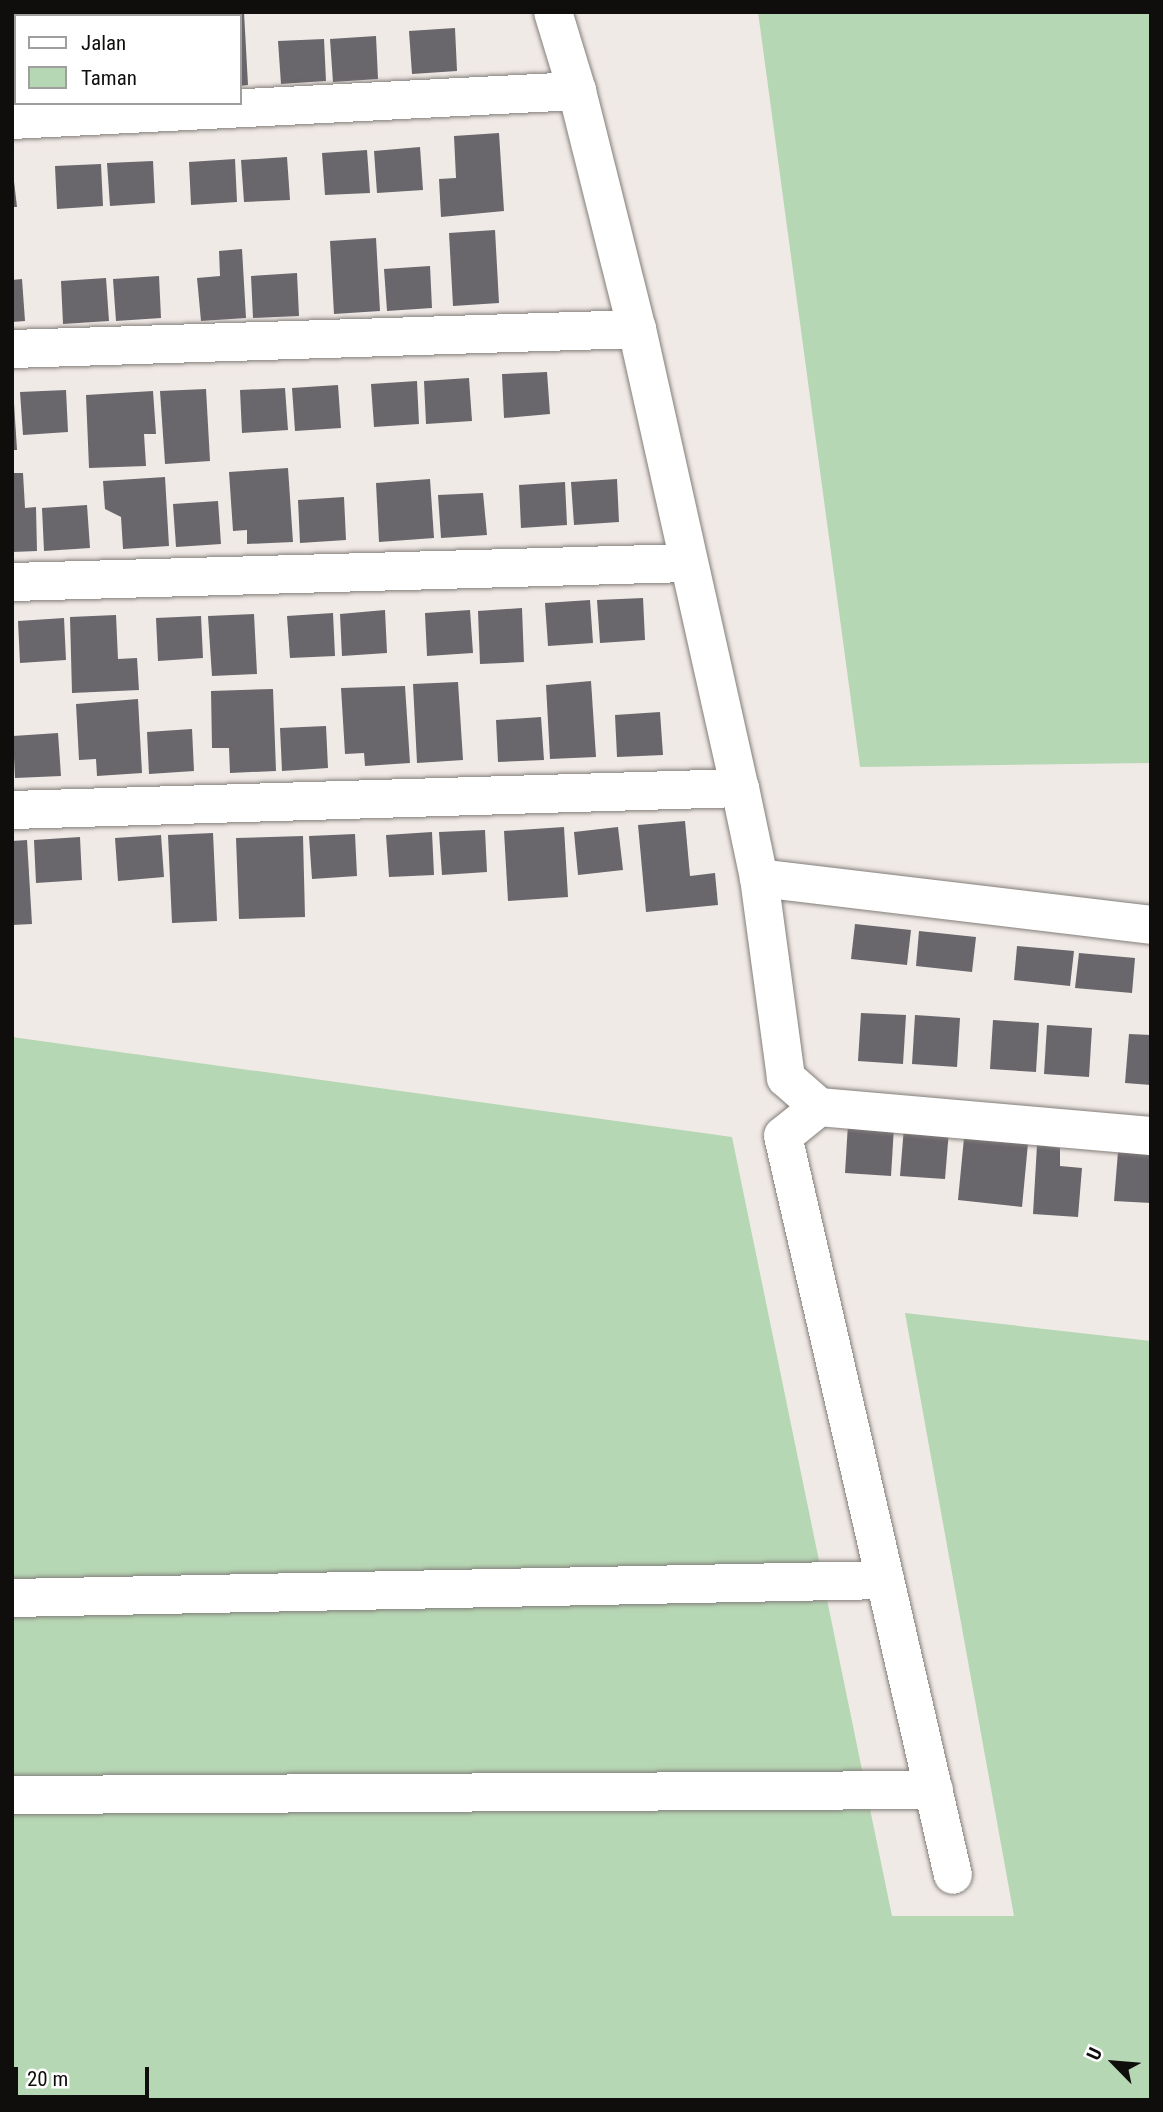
<!DOCTYPE html>
<style>
body{margin:0}
#map{position:relative;width:1163px;height:2112px;overflow:hidden;background:#f0eae6;font-family:"Roboto Condensed",sans-serif}
div>[style]{position:absolute}
[style*='--x']{left:calc(var(--x)*1px);top:calc(var(--y)*1px);width:calc(var(--w)*1px);rotate:calc(var(--a)*1deg)}
.green>*{inset:0;background:#b6d7b4}
.building>*{inset:0;background:#69666c}
.roads{filter:drop-shadow(0 0 2px #837e7a) drop-shadow(0 0 2px #837e7a)}
.street>*{height:38px;margin:-19px;padding:0 19px;transform-origin:19px;border-radius:19px;background:#fff}
span{translate:-50% -50%;white-space:nowrap;text-align:center;line-height:1.15;-webkit-text-stroke:5px #fff;paint-order:stroke}
.frame{position:absolute;inset:0;border:14px solid #0f0e0c;pointer-events:none}
.legend{position:absolute;left:14px;top:14px;width:228px;height:91px;box-sizing:border-box;background:#fff;border:2px solid #9f9f9e;margin:0;padding:9px 12px;list-style:none;font-size:21px;color:#0f0e0c}
.legend li{display:flex;align-items:center;gap:14px;height:35px}
.legend b{width:35px;border:2px solid #9f9f9e}
.north{position:absolute;left:1079px;top:2028px;width:70px;height:70px;-webkit-text-stroke:5px #fff;paint-order:stroke;rotate:295deg;font-size:19px;font-weight:700;line-height:28px;text-align:center;color:#0f0e0c}
.north::after{content:'';display:block;margin:auto;width:24px;height:32px;background:#0f0e0c;clip-path:polygon(50% 0,100% 100%,50% 72%,0 100%)}
.scale{position:absolute;left:14px;top:2067px;width:135px;height:32px;box-sizing:border-box;border:4px solid #0f0e0c;border-top:0;padding-left:9px;font-size:21px;line-height:24px;white-space:nowrap;color:#0f0e0c;-webkit-text-stroke:5px #fff;paint-order:stroke}
</style>
<div id="map">
<div class="green">
<div style="clip-path:polygon(758px 12px,1151px 12px,1151px 763px,860px 767px)"></div>
<div style="clip-path:polygon(12px 1037px,732px 1137px,892px 1916px,1014px 1916px,905px 1313px,1151px 1341px,1151px 2100px,12px 2100px)"></div>
</div>
<div class="building">
<div style="clip-path:polygon(123px 12px,188px 12px,188px 16px,123px 16px)"></div>
<div style="clip-path:polygon(197px 12px,244px 12px,248px 85px,240px 86px,240px 16px)"></div>
<div style="clip-path:polygon(455px 28px,457px 71px,412px 74px,409px 31px)"></div>
<div style="clip-path:polygon(376px 36px,378px 79px,333px 82px,330px 39px)"></div>
<div style="clip-path:polygon(324px 39px,326px 81px,281px 84px,278px 41px)"></div>
<div style="clip-path:polygon(16px 57px,16px 100px,12px 100px,12px 58px)"></div>
<div style="clip-path:polygon(499px 133px,504px 211px,441px 217px,439px 179px,456px 178px,454px 136px)"></div>
<div style="clip-path:polygon(420px 147px,423px 190px,377px 193px,374px 151px)"></div>
<div style="clip-path:polygon(367px 150px,370px 193px,325px 195px,322px 153px)"></div>
<div style="clip-path:polygon(287px 157px,290px 200px,244px 202px,241px 160px)"></div>
<div style="clip-path:polygon(235px 159px,237px 202px,191px 205px,189px 162px)"></div>
<div style="clip-path:polygon(153px 161px,155px 203px,110px 206px,107px 163px)"></div>
<div style="clip-path:polygon(12px 164px,17px 207px,12px 207px)"></div>
<div style="clip-path:polygon(101px 164px,103px 206px,57px 209px,55px 166px)"></div>
<div style="clip-path:polygon(495px 230px,499px 303px,453px 306px,449px 233px)"></div>
<div style="clip-path:polygon(376px 238px,380px 311px,334px 314px,330px 241px)"></div>
<div style="clip-path:polygon(242px 249px,246px 318px,201px 321px,197px 278px,220px 276px,219px 251px)"></div>
<div style="clip-path:polygon(430px 266px,432px 308px,387px 311px,384px 269px)"></div>
<div style="clip-path:polygon(297px 273px,299px 316px,253px 318px,251px 276px)"></div>
<div style="clip-path:polygon(159px 276px,161px 318px,116px 321px,113px 279px)"></div>
<div style="clip-path:polygon(106px 278px,109px 321px,63px 324px,61px 281px)"></div>
<div style="clip-path:polygon(22px 279px,25px 321px,12px 322px,12px 280px)"></div>
<div style="clip-path:polygon(547px 372px,550px 414px,504px 418px,502px 374px)"></div>
<div style="clip-path:polygon(469px 378px,472px 421px,426px 424px,424px 381px)"></div>
<div style="clip-path:polygon(417px 381px,419px 424px,374px 427px,371px 384px)"></div>
<div style="clip-path:polygon(338px 385px,341px 428px,295px 431px,292px 388px)"></div>
<div style="clip-path:polygon(285px 388px,288px 430px,242px 433px,240px 390px)"></div>
<div style="clip-path:polygon(206px 389px,210px 461px,165px 464px,160px 391px)"></div>
<div style="clip-path:polygon(66px 390px,68px 432px,23px 435px,20px 392px)"></div>
<div style="clip-path:polygon(153px 391px,156px 434px,144px 434px,146px 466px,89px 468px,86px 395px)"></div>
<div style="clip-path:polygon(12px 403px,14px 403px,17px 450px,12px 450px)"></div>
<div style="clip-path:polygon(288px 468px,293px 542px,247px 544px,247px 530px,233px 531px,229px 472px)"></div>
<div style="clip-path:polygon(12px 473px,23px 473px,25px 508px,36px 507px,37px 551px,12px 552px)"></div>
<div style="clip-path:polygon(165px 477px,169px 546px,123px 549px,121px 517px,105px 509px,103px 481px)"></div>
<div style="clip-path:polygon(430px 479px,434px 538px,379px 542px,376px 483px)"></div>
<div style="clip-path:polygon(617px 479px,619px 522px,574px 525px,571px 482px)"></div>
<div style="clip-path:polygon(565px 482px,567px 525px,521px 528px,519px 485px)"></div>
<div style="clip-path:polygon(483px 493px,487px 535px,441px 538px,438px 495px)"></div>
<div style="clip-path:polygon(344px 497px,346px 540px,300px 543px,298px 500px)"></div>
<div style="clip-path:polygon(218px 501px,221px 544px,176px 547px,173px 504px)"></div>
<div style="clip-path:polygon(87px 505px,90px 548px,44px 551px,42px 508px)"></div>
<div style="clip-path:polygon(643px 598px,645px 640px,600px 643px,597px 600px)"></div>
<div style="clip-path:polygon(590px 600px,593px 643px,548px 646px,545px 603px)"></div>
<div style="clip-path:polygon(522px 608px,524px 662px,480px 664px,478px 611px)"></div>
<div style="clip-path:polygon(385px 610px,387px 653px,342px 656px,340px 614px)"></div>
<div style="clip-path:polygon(470px 610px,473px 653px,427px 656px,425px 613px)"></div>
<div style="clip-path:polygon(333px 613px,335px 656px,290px 658px,287px 616px)"></div>
<div style="clip-path:polygon(254px 614px,257px 674px,212px 676px,208px 616px)"></div>
<div style="clip-path:polygon(116px 615px,118px 659px,137px 658px,139px 690px,72px 693px,70px 617px)"></div>
<div style="clip-path:polygon(201px 616px,203px 658px,158px 661px,156px 618px)"></div>
<div style="clip-path:polygon(64px 618px,66px 660px,20px 663px,18px 621px)"></div>
<div style="clip-path:polygon(591px 681px,596px 757px,550px 759px,546px 685px)"></div>
<div style="clip-path:polygon(458px 682px,463px 760px,417px 763px,413px 684px)"></div>
<div style="clip-path:polygon(405px 686px,410px 763px,365px 766px,364px 753px,345px 754px,341px 688px)"></div>
<div style="clip-path:polygon(273px 689px,276px 771px,230px 773px,229px 748px,212px 748px,211px 691px)"></div>
<div style="clip-path:polygon(138px 699px,142px 773px,97px 776px,96px 759px,79px 760px,76px 704px)"></div>
<div style="clip-path:polygon(660px 712px,663px 755px,617px 757px,615px 715px)"></div>
<div style="clip-path:polygon(541px 717px,544px 760px,498px 762px,496px 720px)"></div>
<div style="clip-path:polygon(326px 726px,328px 768px,282px 771px,280px 728px)"></div>
<div style="clip-path:polygon(192px 729px,194px 771px,149px 774px,147px 732px)"></div>
<div style="clip-path:polygon(58px 733px,61px 776px,15px 778px,13px 736px)"></div>
<div style="clip-path:polygon(685px 821px,690px 876px,715px 873px,718px 905px,646px 912px,638px 825px)"></div>
<div style="clip-path:polygon(564px 827px,568px 897px,508px 901px,504px 831px)"></div>
<div style="clip-path:polygon(618px 827px,623px 870px,578px 875px,574px 832px)"></div>
<div style="clip-path:polygon(485px 830px,487px 872px,442px 875px,439px 832px)"></div>
<div style="clip-path:polygon(432px 832px,434px 875px,389px 877px,386px 835px)"></div>
<div style="clip-path:polygon(213px 833px,217px 921px,172px 923px,168px 835px)"></div>
<div style="clip-path:polygon(355px 834px,357px 876px,312px 879px,309px 836px)"></div>
<div style="clip-path:polygon(161px 835px,164px 877px,118px 881px,115px 838px)"></div>
<div style="clip-path:polygon(303px 836px,305px 917px,239px 919px,236px 838px)"></div>
<div style="clip-path:polygon(80px 837px,82px 880px,36px 883px,34px 840px)"></div>
<div style="clip-path:polygon(27px 840px,32px 924px,12px 925px,12px 841px)"></div>
<div style="clip-path:polygon(855px 924px,911px 930px,907px 965px,851px 959px)"></div>
<div style="clip-path:polygon(919px 931px,976px 937px,972px 972px,916px 966px)"></div>
<div style="clip-path:polygon(1017px 946px,1074px 951px,1070px 986px,1014px 980px)"></div>
<div style="clip-path:polygon(1079px 953px,1135px 958px,1132px 993px,1075px 988px)"></div>
<div style="clip-path:polygon(861px 1013px,906px 1015px,903px 1064px,858px 1061px)"></div>
<div style="clip-path:polygon(915px 1015px,960px 1018px,957px 1067px,912px 1064px)"></div>
<div style="clip-path:polygon(993px 1020px,1039px 1023px,1036px 1072px,990px 1069px)"></div>
<div style="clip-path:polygon(1047px 1025px,1092px 1028px,1089px 1077px,1044px 1074px)"></div>
<div style="clip-path:polygon(1129px 1034px,1151px 1035px,1151px 1085px,1125px 1083px)"></div>
<div style="clip-path:polygon(848px 1124px,894px 1127px,891px 1176px,845px 1173px)"></div>
<div style="clip-path:polygon(904px 1127px,949px 1130px,945px 1179px,900px 1176px)"></div>
<div style="clip-path:polygon(964px 1138px,1028px 1143px,1022px 1207px,958px 1200px)"></div>
<div style="clip-path:polygon(1037px 1145px,1060px 1148px,1060px 1166px,1082px 1168px,1078px 1217px,1033px 1214px)"></div>
<div style="clip-path:polygon(1118px 1152px,1151px 1154px,1151px 1203px,1114px 1201px)"></div>
</div>
<div class="roads">
<div class="street">
<div style="--x:553;--y:12;--w:83;--a:73.1"></div>
<div style="--x:12;--y:120;--w:566;--a:-2.94"></div>
<div style="--x:577;--y:91;--w:245;--a:75.9"></div>
<div style="--x:637;--y:329;--w:470;--a:77.4"></div>
<div style="--x:740;--y:788;--w:92;--a:78.1"></div>
<div style="--x:759;--y:878;--w:202;--a:82.3"></div>
<div style="--x:786;--y:1078;--w:44;--a:41.3"></div>
<div style="--x:819;--y:1107;--w:333;--a:5"></div>
<div style="--x:12;--y:349;--w:625;--a:-1.83"></div>
<div style="--x:12;--y:582;--w:676;--a:-1.61"></div>
<div style="--x:12;--y:810;--w:728;--a:-1.73"></div>
<div style="--x:759;--y:878;--w:395;--a:6.8"></div>
<div style="--x:819;--y:1107;--w:46;--a:141.1"></div>
<div style="--x:783;--y:1136;--w:758;--a:77.05"></div>
<div style="--x:12;--y:1598;--w:873;--a:-1.18"></div>
<div style="--x:12;--y:1795;--w:922;--a:-0.31"></div>
</div>
</div>
<div class="frame"></div>
<ul class="legend">
<li><b style="height:9px;background:#fff"></b>Jalan</li>
<li><b style="height:19px;background:#b6d7b4"></b>Taman</li>
</ul>
<div class="north">U</div>
<div class="scale">20 m</div>
</div>
